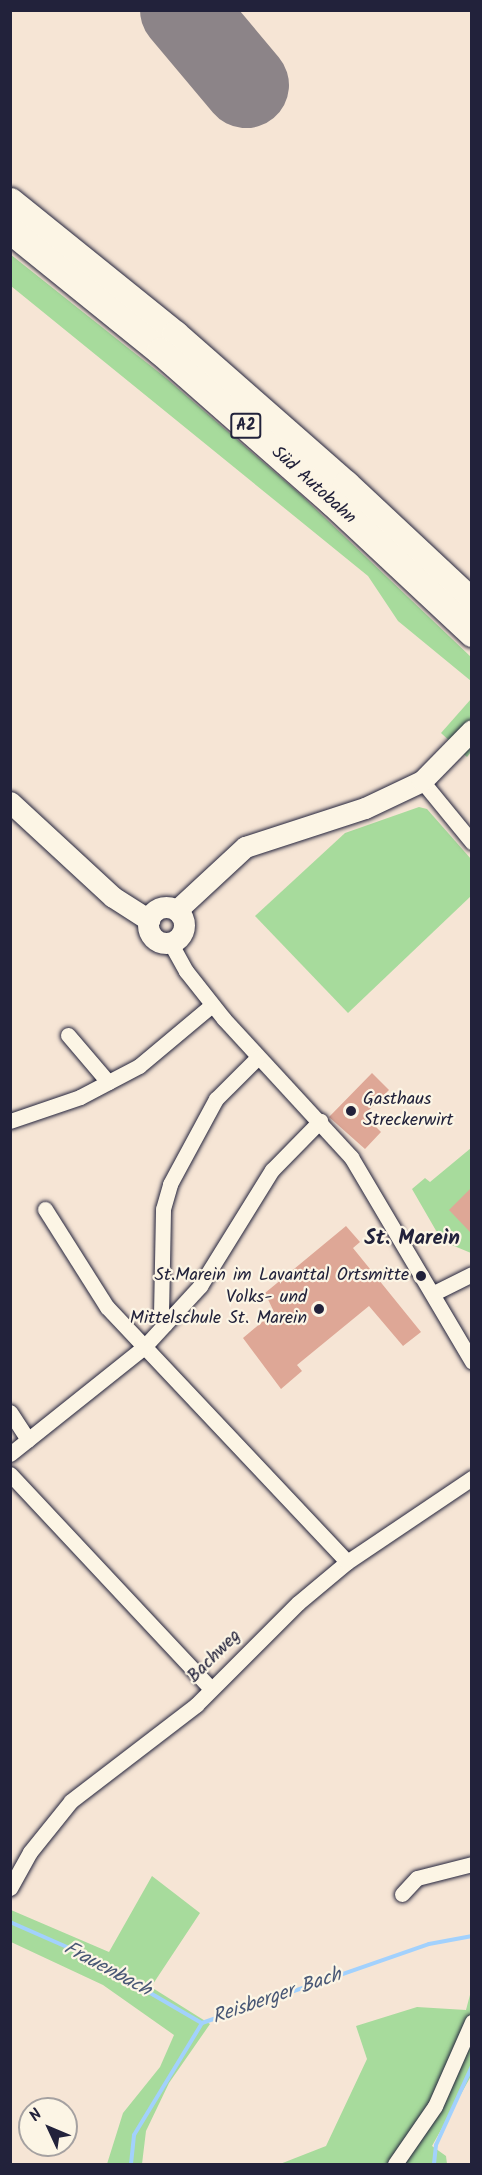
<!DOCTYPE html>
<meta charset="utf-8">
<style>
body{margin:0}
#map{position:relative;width:482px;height:2175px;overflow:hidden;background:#f6e5d5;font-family:Kalam,sans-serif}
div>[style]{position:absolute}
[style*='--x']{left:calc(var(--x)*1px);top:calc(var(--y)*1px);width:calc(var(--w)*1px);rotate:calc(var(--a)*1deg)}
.green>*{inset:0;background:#a7db9c}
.stream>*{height:4px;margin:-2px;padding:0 2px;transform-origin:2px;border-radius:2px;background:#a2d1fd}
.runway>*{height:86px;margin:-43px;padding:0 43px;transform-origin:43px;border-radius:43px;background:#8c8488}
.building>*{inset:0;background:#dea796}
.roads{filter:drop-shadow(0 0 2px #22223b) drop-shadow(0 0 2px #22223b)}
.minor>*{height:15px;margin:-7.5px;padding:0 7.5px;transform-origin:7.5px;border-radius:7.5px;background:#fcf5e5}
.secondary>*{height:21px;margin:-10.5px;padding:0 10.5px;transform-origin:10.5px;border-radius:10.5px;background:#fcf5e5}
.secondary>.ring{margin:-10.5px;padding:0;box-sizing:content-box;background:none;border:21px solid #fcf5e5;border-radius:50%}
.motorway>*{height:27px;margin:-13.5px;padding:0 13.5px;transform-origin:13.5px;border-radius:13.5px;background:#fcf5e5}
.dots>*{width:16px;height:16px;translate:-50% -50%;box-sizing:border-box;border:3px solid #fcf5e5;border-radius:50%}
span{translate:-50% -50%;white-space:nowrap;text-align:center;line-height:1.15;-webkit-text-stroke:4.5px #fcf5e5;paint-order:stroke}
.shield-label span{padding:2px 4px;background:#fcf5e5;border:2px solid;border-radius:4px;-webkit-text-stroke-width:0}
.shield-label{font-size:16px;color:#22223b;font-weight:700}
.street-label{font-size:18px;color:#22223b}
.poi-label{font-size:18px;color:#22223b}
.left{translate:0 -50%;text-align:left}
.right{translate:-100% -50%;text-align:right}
.water-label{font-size:20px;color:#485775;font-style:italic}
.quarter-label{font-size:21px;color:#22223b;font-weight:700}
.frame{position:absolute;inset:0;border:12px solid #22223b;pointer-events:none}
.north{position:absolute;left:18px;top:2097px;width:60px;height:60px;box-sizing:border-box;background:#fcf5e5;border:2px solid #a5a1a1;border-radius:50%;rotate:314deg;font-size:16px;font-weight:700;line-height:24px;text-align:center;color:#22223b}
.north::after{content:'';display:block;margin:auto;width:21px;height:27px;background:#22223b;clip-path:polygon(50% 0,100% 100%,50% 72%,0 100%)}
</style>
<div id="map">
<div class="green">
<div style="clip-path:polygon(10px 254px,166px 378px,301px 495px,471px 657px,471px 681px,398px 621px,368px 576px,11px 286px)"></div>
<div style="clip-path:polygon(471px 699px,471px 752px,467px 757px,441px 733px)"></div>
<div style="clip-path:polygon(419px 807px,427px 809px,471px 859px,471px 896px,348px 1013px,255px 916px,345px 833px)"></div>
<div style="clip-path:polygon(471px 1148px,471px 1253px,442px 1241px,412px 1189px,425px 1178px,430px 1182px)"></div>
<div style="clip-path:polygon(152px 1876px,200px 1913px,151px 1987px,210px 2024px,169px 2083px,146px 2131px,142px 2164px,107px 2164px,123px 2113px,160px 2067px,174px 2035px,103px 1985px,11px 1942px,11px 1910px,109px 1952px)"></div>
<div style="clip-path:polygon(471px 1991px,471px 2076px,432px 2146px,446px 2156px,447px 2164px,280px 2164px,326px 2146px,367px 2059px,356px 2026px,417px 2007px,466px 2010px)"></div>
</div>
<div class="stream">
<div style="--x:10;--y:1922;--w:82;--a:23.7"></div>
<div style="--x:85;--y:1955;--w:135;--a:30.2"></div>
<div style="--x:131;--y:2164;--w:29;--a:-84"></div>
<div style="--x:134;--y:2135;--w:131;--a:-58.7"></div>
<div style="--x:202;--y:2023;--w:240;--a:-19.2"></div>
<div style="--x:429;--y:1944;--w:44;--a:-10.5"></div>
<div style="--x:434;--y:2164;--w:19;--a:-84"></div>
<div style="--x:436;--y:2145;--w:87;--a:-65.5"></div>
</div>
<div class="runway">
<div style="--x:183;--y:10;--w:98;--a:50"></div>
</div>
<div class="building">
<div style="clip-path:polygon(372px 1073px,389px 1090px,364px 1115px,381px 1132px,365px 1149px,329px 1117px)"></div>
<div style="clip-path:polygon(471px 1188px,471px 1233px,449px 1210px)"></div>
<div style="clip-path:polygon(346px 1226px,360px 1242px,353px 1248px,421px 1332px,403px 1346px,369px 1306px,297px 1365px,302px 1371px,281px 1389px,243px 1338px,274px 1312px,265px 1293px)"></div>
</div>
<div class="roads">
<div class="minor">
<div style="--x:422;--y:781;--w:79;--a:50.7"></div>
<div style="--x:171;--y:944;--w:31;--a:61"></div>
<div style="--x:186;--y:971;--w:61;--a:51.6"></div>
<div style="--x:224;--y:1019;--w:188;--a:47.4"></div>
<div style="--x:351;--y:1157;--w:238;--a:59.4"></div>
<div style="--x:68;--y:1035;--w:62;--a:49.6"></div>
<div style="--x:10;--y:1121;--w:74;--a:-18.9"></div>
<div style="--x:80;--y:1097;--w:67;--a:-27.7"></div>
<div style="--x:139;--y:1066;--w:95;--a:-39.9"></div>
<div style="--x:45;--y:1209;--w:116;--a:57.7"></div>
<div style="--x:107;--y:1307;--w:350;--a:46.7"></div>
<div style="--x:434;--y:1293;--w:42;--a:-26.6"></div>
<div style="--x:165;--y:1324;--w:10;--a:-114"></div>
<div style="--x:161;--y:1315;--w:106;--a:-88.9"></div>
<div style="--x:163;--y:1209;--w:26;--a:-74"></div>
<div style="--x:170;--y:1184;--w:97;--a:-61.6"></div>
<div style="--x:216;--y:1099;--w:58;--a:-45"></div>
<div style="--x:10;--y:1412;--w:33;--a:57"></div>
<div style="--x:10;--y:1454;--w:171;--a:-38.6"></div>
<div style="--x:144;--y:1347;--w:83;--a:-47.4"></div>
<div style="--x:200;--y:1286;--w:137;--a:-58.2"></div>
<div style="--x:272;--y:1170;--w:69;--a:-45.6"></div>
<div style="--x:10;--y:1474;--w:293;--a:46.9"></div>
<div style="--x:10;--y:1888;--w:41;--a:-60.9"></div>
<div style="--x:30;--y:1852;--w:65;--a:-51.2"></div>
<div style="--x:71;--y:1801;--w:158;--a:-37.5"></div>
<div style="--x:196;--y:1705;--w:144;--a:-45"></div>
<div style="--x:298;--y:1603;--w:64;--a:-39.9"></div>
<div style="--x:347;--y:1562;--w:151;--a:-33.9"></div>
<div style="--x:402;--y:1894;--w:22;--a:-47"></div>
<div style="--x:417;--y:1878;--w:57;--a:-14.3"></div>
<div style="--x:395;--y:2164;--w:70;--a:-55.4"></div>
<div style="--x:435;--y:2106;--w:92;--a:-66.2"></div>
</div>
<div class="secondary">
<div style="--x:10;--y:802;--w:140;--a:42.7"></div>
<div style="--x:113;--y:897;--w:43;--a:32.6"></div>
<div class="ring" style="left:148px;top:907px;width:15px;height:15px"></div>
<div style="--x:177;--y:910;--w:93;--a:-42.8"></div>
<div style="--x:245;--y:847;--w:126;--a:-18"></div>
<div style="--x:365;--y:808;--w:63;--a:-25.3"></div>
<div style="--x:422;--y:781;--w:71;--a:-45.6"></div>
</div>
<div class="motorway">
<div style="--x:10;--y:201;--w:212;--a:38.9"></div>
<div style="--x:175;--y:334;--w:227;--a:41.3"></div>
<div style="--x:346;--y:484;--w:173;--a:43.1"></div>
<div style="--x:10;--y:230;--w:193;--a:38.9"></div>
<div style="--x:160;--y:351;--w:229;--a:41.3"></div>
<div style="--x:332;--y:502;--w:192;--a:43.1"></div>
</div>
</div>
<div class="dots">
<div style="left:351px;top:1111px;background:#22223b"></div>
<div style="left:421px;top:1276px;background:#22223b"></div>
<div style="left:319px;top:1309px;background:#22223b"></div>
</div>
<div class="shield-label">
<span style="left:246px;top:426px">A2</span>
</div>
<div class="street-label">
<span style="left:313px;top:486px;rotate:42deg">Süd Autobahn</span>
<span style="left:215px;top:1657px;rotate:-45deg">Bachweg</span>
</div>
<div class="poi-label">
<span class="left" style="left:363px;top:1111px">Gasthaus<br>Streckerwirt</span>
<span class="right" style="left:409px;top:1276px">St.Marein im Lavanttal Ortsmitte</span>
<span class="right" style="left:307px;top:1309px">Volks- und<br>Mittelschule St. Marein</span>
</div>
<div class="water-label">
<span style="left:107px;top:1970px;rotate:28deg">Frauenbach</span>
<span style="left:277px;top:1997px;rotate:-19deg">Reisberger Bach</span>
</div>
<div class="quarter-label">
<span style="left:412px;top:1239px">St. Marein</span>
</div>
<div class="frame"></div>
<div class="north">N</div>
</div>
